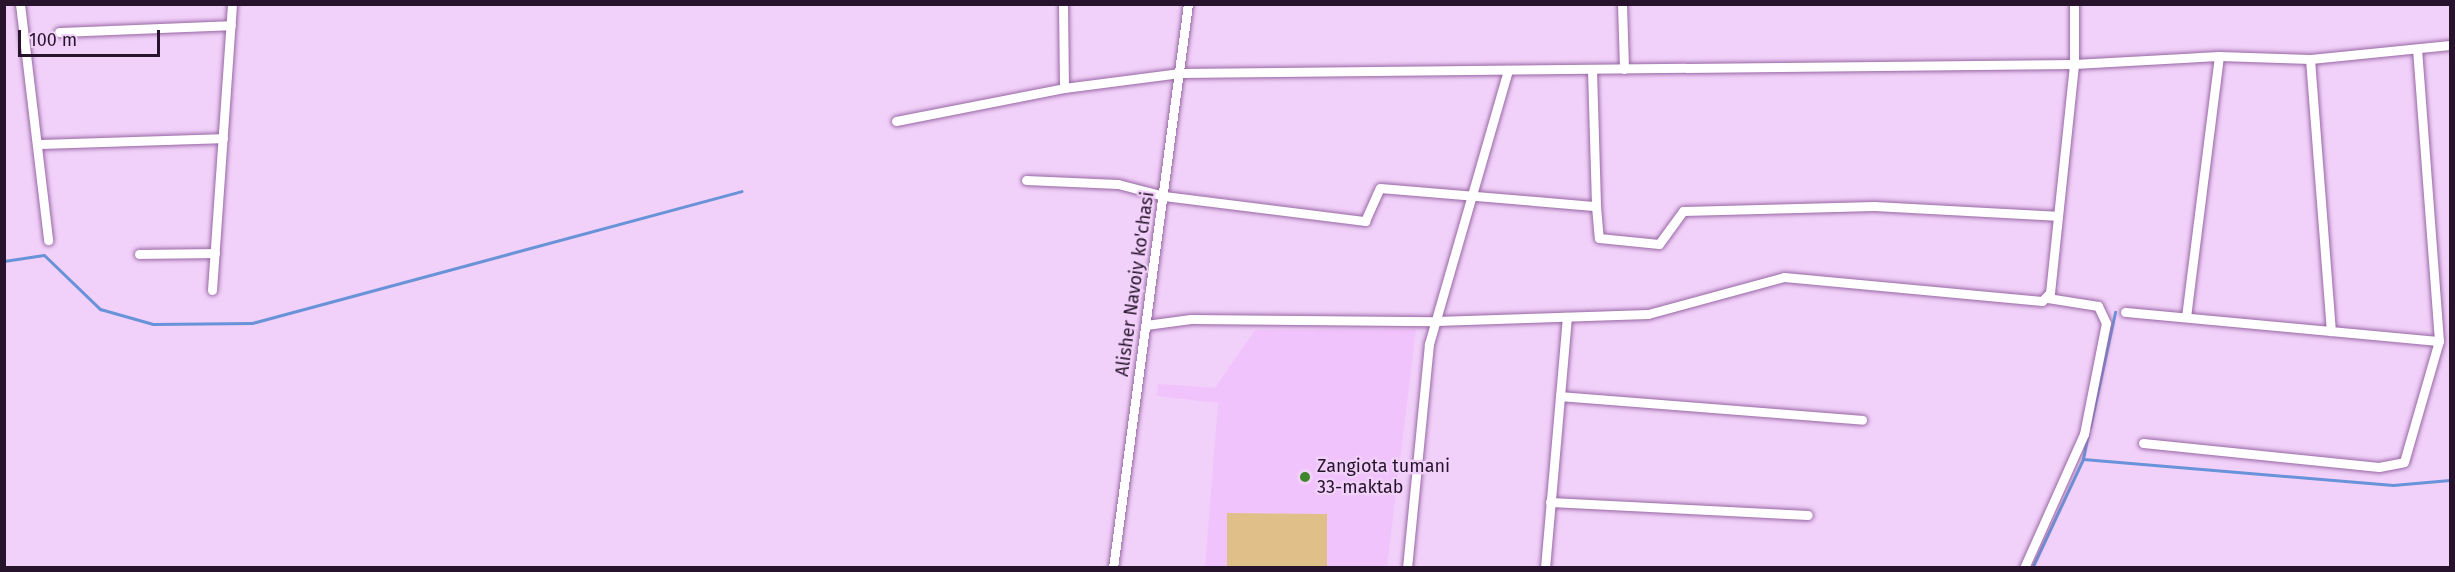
<!DOCTYPE html>
<style>
body{margin:0}
#map{position:relative;width:2455px;height:572px;overflow:hidden;background:#f1d1f9;font-family:"Fira Sans",sans-serif}
div>[style]{position:absolute}
[style*='--x']{left:calc(var(--x)*1px);top:calc(var(--y)*1px);width:calc(var(--w)*1px);rotate:calc(var(--a)*1deg)}
.built>*{inset:0;background:#f1c3fc}
.green>*{inset:0;background:#e0bf88}
.stream>*{height:3px;margin:-1.5px;padding:0 1.5px;transform-origin:1.5px;border-radius:1.5px;background:#6993d8}
.roads{filter:drop-shadow(0 0 2px #9867a4) drop-shadow(0 0 2px #9867a4)}
.street>*{height:9px;margin:-4.5px;padding:0 4.5px;transform-origin:4.5px;border-radius:4.5px;background:#fff}
.dots>*{width:16px;height:16px;translate:-50% -50%;box-sizing:border-box;border:3px solid #f1d1f9;border-radius:50%}
span{translate:-50% -50%;white-space:nowrap;text-align:center;line-height:1.15;-webkit-text-stroke:4.5px #f1d1f9;paint-order:stroke}
.street-label{font-size:18px;color:#27142c}
.poi-label{font-size:18px;color:#27142c}
.left{translate:0 -50%;text-align:left}
.frame{position:absolute;inset:0;border:6px solid #27142c;pointer-events:none}
.scale{position:absolute;left:18px;top:30px;width:142px;height:27px;box-sizing:border-box;border:3px solid #27142c;border-top:0;padding-left:8px;font-size:18px;line-height:21px;white-space:nowrap;color:#27142c;-webkit-text-stroke:4px #f1d1f9;paint-order:stroke}
</style>
<div id="map">
<div class="built">
<div style="clip-path:polygon(1416px 329px,1387px 567px,1205px 567px,1218px 403px,1157px 396px,1158px 384px,1215px 388px,1255px 330px)"></div>
</div>
<div class="green">
<div style="clip-path:polygon(1227px 513px,1327px 514px,1327px 567px,1227px 567px)"></div>
</div>
<div class="stream">
<div style="--x:4;--y:261;--w:40;--a:-8.5"></div>
<div style="--x:44;--y:255;--w:78;--a:44"></div>
<div style="--x:100;--y:309;--w:55;--a:15.8"></div>
<div style="--x:153;--y:324;--w:99;--a:-0.6"></div>
<div style="--x:252;--y:323;--w:507;--a:-15.08"></div>
<div style="--x:2090;--y:427;--w:118;--a:-77.7"></div>
<div style="--x:2083;--y:459;--w:311;--a:4.8"></div>
<div style="--x:2393;--y:485;--w:57;--a:-5"></div>
<div style="--x:2032;--y:568;--w:120;--a:-64.9"></div>
<div style="--x:2083;--y:459;--w:25;--a:-79"></div>
</div>
<div class="roads">
<div class="street">
<div style="--x:20;--y:4;--w:238;--a:83.2"></div>
<div style="--x:1063;--y:4;--w:84;--a:89.3"></div>
<div style="--x:1622;--y:4;--w:65;--a:88.2"></div>
<div style="--x:59;--y:32;--w:172;--a:-2.3"></div>
<div style="--x:2310;--y:59;--w:273;--a:85.6"></div>
<div style="--x:1592;--y:70;--w:136;--a:88.3"></div>
<div style="--x:896;--y:121;--w:171;--a:-11.1"></div>
<div style="--x:1064;--y:88;--w:117;--a:-7.4"></div>
<div style="--x:1180;--y:73;--w:894;--a:-0.58"></div>
<div style="--x:2074;--y:64;--w:145;--a:-3.2"></div>
<div style="--x:2219;--y:56;--w:91;--a:1.9"></div>
<div style="--x:2310;--y:59;--w:141;--a:-5.7"></div>
<div style="--x:37;--y:144;--w:186;--a:-1.8"></div>
<div style="--x:1026;--y:180;--w:92;--a:2.5"></div>
<div style="--x:1118;--y:184;--w:48;--a:14.6"></div>
<div style="--x:1164;--y:196;--w:203;--a:7.1"></div>
<div style="--x:1365;--y:221;--w:36;--a:-66"></div>
<div style="--x:1380;--y:188;--w:217;--a:4.8"></div>
<div style="--x:1596;--y:206;--w:32;--a:85"></div>
<div style="--x:1599;--y:238;--w:60;--a:5.7"></div>
<div style="--x:1659;--y:244;--w:41;--a:-54"></div>
<div style="--x:1683;--y:211;--w:191;--a:-1.5"></div>
<div style="--x:1874;--y:206;--w:182;--a:3.1"></div>
<div style="--x:139;--y:254;--w:76;--a:-0.8"></div>
<div style="--x:212;--y:290;--w:287;--a:-86"></div>
<div style="--x:2125;--y:312;--w:315;--a:5.3"></div>
<div style="--x:2186;--y:317;--w:263;--a:-82.8"></div>
<div style="--x:1146;--y:325;--w:45;--a:-7.6"></div>
<div style="--x:1191;--y:319;--w:245;--a:0.5"></div>
<div style="--x:1436;--y:321;--w:212;--a:-1.9"></div>
<div style="--x:1648;--y:314;--w:141;--a:-15.2"></div>
<div style="--x:1784;--y:277;--w:259;--a:5.3"></div>
<div style="--x:2042;--y:301;--w:11;--a:-45"></div>
<div style="--x:2050;--y:293;--w:230;--a:-84"></div>
<div style="--x:2074;--y:64;--w:60;--a:-90"></div>
<div style="--x:1560;--y:396;--w:303;--a:4.5"></div>
<div style="--x:2143;--y:443;--w:237;--a:5.8"></div>
<div style="--x:2379;--y:467;--w:25;--a:-11"></div>
<div style="--x:2404;--y:462;--w:126;--a:-73.9"></div>
<div style="--x:2439;--y:341;--w:293;--a:-94.3"></div>
<div style="--x:1550;--y:502;--w:258;--a:2.9"></div>
<div style="--x:1113;--y:568;--w:569;--a:-82.43"></div>
<div style="--x:1407;--y:568;--w:225;--a:-84.4"></div>
<div style="--x:1429;--y:344;--w:285;--a:-73.9"></div>
<div style="--x:1545;--y:568;--w:252;--a:-85"></div>
<div style="--x:2024;--y:568;--w:147;--a:-65.9"></div>
<div style="--x:2084;--y:434;--w:113;--a:-78.8"></div>
<div style="--x:2106;--y:323;--w:19;--a:-115"></div>
<div style="--x:2098;--y:306;--w:51;--a:-170.9"></div>
</div>
</div>
<div class="dots">
<div style="left:1305px;top:477px;background:#3e862c"></div>
</div>
<div class="street-label">
<span style="left:1135px;top:284px;rotate:-82deg">Alisher Navoiy ko'chasi</span>
</div>
<div class="poi-label">
<span class="left" style="left:1317px;top:477px">Zangiota tumani<br>33-maktab</span>
</div>
<div class="frame"></div>
<div class="scale">100 m</div>
</div>
